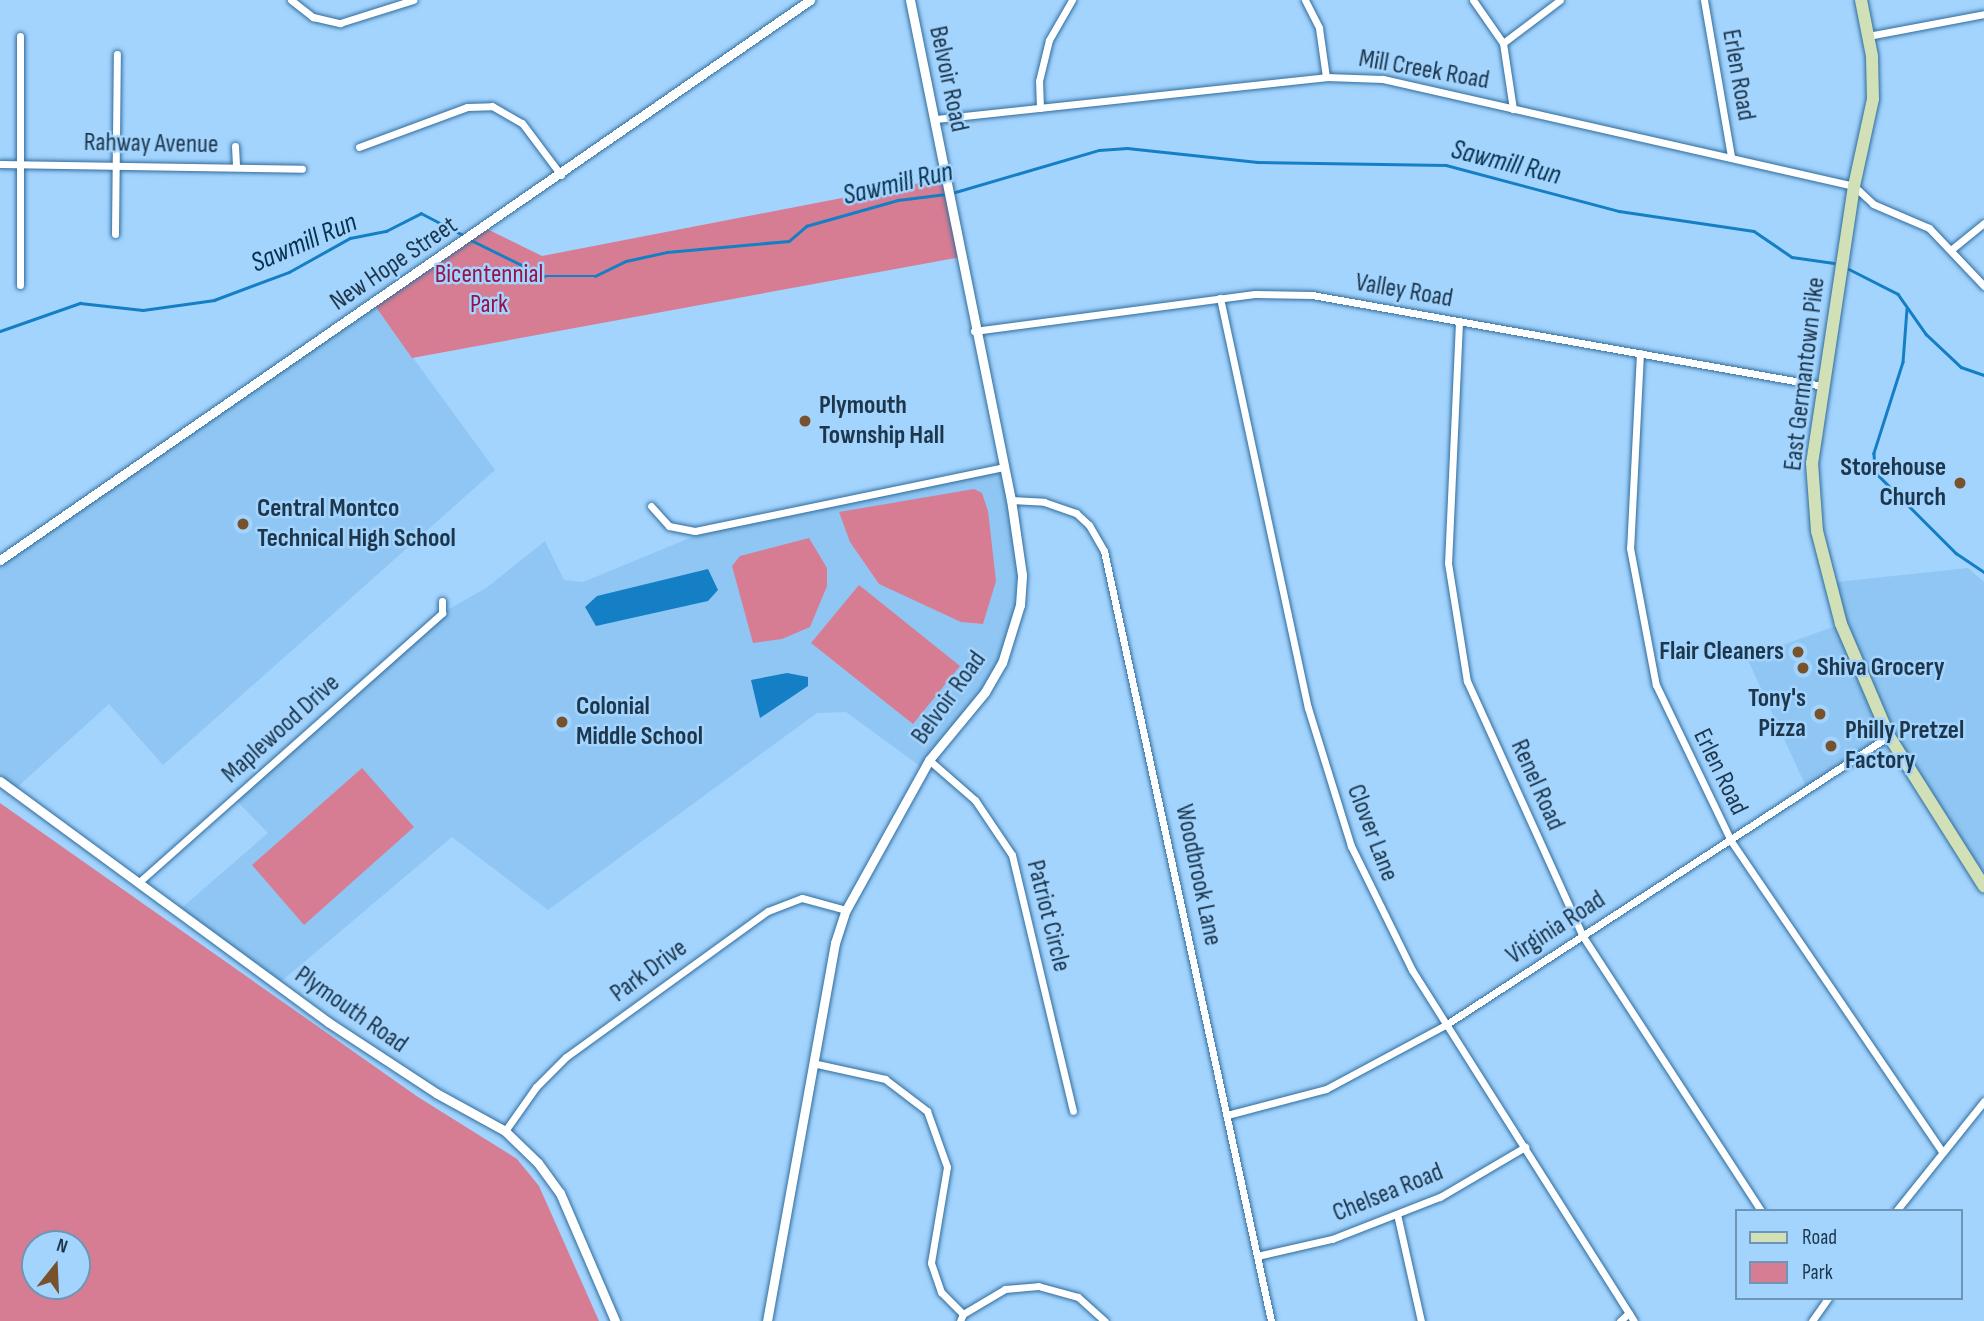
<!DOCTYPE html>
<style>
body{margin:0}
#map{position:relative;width:1984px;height:1321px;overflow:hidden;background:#a3d4fe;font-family:"Sofia Sans Condensed",sans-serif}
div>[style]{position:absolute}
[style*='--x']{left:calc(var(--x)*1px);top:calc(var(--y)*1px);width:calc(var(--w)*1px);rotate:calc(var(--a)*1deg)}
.built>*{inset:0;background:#90c6f3}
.green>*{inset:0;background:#d77d93}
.water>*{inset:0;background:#147fc4}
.stream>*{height:2.5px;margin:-1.25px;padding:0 1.25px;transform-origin:1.25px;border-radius:1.25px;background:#147fc4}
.roads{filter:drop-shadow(0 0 2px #306d9d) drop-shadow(0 0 2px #306d9d)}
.minor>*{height:7px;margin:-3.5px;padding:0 3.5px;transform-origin:3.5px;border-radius:3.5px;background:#fff}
.tertiary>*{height:9px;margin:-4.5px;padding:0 4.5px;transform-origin:4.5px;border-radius:4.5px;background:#fff}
.primary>*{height:12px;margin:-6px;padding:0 6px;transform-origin:6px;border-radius:6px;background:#d2e0b8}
.dots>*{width:19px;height:19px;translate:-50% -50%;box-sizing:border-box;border:4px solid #a3d4fe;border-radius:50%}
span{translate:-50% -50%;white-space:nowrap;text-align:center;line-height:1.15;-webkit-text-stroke:5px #a3d4fe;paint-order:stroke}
.street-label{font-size:26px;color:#1d364b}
.park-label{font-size:26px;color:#981248}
.poi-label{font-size:26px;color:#1d364b;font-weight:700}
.left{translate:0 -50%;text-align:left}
.right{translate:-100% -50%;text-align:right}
.water-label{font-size:28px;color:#07304c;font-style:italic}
.legend{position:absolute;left:1735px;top:1209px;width:228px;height:91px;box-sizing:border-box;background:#a3d4fe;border:2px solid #6d95b6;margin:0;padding:9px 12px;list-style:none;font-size:21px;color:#1d364b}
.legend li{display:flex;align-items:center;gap:14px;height:35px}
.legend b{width:35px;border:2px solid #6d95b6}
.north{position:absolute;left:21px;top:1230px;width:70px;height:70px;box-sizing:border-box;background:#a3d4fe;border:2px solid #6d95b6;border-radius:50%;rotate:18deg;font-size:19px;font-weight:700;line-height:28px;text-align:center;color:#1d364b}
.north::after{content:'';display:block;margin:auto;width:24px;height:32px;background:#77522d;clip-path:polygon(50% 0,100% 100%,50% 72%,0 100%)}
</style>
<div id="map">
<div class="built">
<div style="clip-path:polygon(373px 303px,495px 470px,163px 765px,109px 704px,13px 791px,0 781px,0 560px)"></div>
<div style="clip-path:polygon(1003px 467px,1022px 575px,1020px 605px,1002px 663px,924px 769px,846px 712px,817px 713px,548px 910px,452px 837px,277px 985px,179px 910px,268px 833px,234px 798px,442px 613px,486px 588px,545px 541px,564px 580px,583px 582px,714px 528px)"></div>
<div style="clip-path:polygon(1968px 568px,1984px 582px,1984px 886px,1889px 736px,1808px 791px,1747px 658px,1841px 624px,1827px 583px)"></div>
</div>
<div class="green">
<div style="clip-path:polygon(945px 178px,961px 257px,412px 358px,373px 303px,485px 228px,542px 256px)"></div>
<div style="clip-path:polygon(974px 489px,982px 493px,988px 511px,996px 581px,983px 624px,961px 622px,879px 584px,850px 542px,839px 512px)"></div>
<div style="clip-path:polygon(809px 538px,827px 568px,827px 586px,810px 627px,782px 639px,753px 643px,732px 566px,740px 556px)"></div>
<div style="clip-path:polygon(859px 585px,960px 666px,913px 724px,811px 643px)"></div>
<div style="clip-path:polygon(362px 768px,414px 827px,304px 925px,252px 865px)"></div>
<div style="clip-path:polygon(evenodd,0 803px,418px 1097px,517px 1159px,539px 1186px,599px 1321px,0 1321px,0 803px,35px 1244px,77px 1244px,77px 1286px,35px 1286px,35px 1244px)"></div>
</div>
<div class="water">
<div style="clip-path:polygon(708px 569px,718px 590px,708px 601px,596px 626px,585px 607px,597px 596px)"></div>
<div style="clip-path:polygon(787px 673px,808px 677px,808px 686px,760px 718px,751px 680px)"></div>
</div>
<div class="stream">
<div style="--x:952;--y:193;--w:153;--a:-16.3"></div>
<div style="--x:1099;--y:150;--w:28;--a:-4"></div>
<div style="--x:1127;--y:148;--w:131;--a:6.1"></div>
<div style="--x:1257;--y:162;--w:189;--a:0.9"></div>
<div style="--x:1446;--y:165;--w:179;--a:14.9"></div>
<div style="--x:1619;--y:211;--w:136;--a:8.4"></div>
<div style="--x:1754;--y:231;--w:46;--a:34.4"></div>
<div style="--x:1792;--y:257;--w:42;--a:8.1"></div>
<div style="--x:469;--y:239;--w:84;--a:26.3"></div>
<div style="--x:544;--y:276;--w:51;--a:0"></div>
<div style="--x:595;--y:276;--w:34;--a:-26"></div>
<div style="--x:626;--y:261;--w:42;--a:-12.4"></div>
<div style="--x:667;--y:252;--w:122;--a:-5.2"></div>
<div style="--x:789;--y:241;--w:23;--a:-41"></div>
<div style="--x:806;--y:226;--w:96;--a:-15.8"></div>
<div style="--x:898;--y:200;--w:48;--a:-7.1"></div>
<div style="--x:1849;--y:269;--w:55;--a:27"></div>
<div style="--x:1898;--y:294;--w:49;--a:55"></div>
<div style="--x:1926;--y:334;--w:48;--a:43.3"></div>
<div style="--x:1961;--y:367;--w:24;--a:19"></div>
<div style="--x:1907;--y:309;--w:53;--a:94.3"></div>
<div style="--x:1903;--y:362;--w:96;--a:107.7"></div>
<div style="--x:1874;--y:453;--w:19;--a:87"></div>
<div style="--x:1875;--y:472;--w:115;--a:45"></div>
<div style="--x:1956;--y:553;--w:34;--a:34"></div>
<div style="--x:0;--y:331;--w:85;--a:-19.3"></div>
<div style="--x:80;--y:303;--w:63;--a:6.3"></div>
<div style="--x:143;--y:310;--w:72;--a:-8"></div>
<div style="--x:214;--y:300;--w:80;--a:-20.5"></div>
<div style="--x:289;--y:272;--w:70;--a:-29.1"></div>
<div style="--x:350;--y:238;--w:37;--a:-11"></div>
<div style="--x:386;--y:231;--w:39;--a:-27"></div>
<div style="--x:421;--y:213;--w:47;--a:27.6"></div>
</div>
<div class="roads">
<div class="minor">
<div style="--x:291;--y:0;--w:28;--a:38"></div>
<div style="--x:313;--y:17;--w:28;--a:13"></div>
<div style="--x:340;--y:23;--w:77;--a:-17.5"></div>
<div style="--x:1305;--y:0;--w:31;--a:63"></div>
<div style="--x:1319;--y:28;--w:49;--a:81.9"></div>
<div style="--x:1473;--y:0;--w:52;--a:55.1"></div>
<div style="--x:1503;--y:43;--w:67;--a:81.4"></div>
<div style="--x:1704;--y:0;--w:159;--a:80.2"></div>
<div style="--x:20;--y:36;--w:249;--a:90"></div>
<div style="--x:1868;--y:36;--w:118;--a:-10.7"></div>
<div style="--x:1503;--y:43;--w:71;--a:-37"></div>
<div style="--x:1040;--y:108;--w:27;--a:-92"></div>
<div style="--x:1039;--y:81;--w:42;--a:-76.3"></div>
<div style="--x:1049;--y:40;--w:46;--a:-60.1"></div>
<div style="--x:936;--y:119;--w:392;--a:-6.1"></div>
<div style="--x:1326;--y:77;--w:57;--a:2"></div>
<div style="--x:1383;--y:79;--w:483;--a:12.8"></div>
<div style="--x:1854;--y:186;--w:26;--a:43"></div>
<div style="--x:1873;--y:204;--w:61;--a:23.2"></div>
<div style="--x:1929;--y:228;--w:80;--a:46.5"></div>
<div style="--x:235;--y:146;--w:20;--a:87"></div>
<div style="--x:359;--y:147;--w:115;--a:-20.3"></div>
<div style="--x:467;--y:107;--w:25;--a:-2"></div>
<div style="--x:492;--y:106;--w:34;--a:30"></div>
<div style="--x:522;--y:123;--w:65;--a:53.1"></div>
<div style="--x:0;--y:164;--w:302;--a:0.9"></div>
<div style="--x:115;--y:234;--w:180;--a:-89.4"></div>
<div style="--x:1952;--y:249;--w:41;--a:-39.1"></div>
<div style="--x:1220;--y:298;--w:419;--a:77.9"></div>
<div style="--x:1308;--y:708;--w:145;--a:72.7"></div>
<div style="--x:1351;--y:846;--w:138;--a:63.8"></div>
<div style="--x:1412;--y:970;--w:415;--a:57.7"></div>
<div style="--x:1459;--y:322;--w:241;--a:92.6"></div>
<div style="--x:1448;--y:563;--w:120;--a:80.9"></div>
<div style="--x:1467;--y:681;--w:279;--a:65.6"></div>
<div style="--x:1582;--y:935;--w:329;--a:57"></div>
<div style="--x:974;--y:331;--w:283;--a:-7.5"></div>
<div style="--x:1255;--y:294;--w:57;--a:1"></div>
<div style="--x:1312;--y:295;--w:519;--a:10.1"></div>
<div style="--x:1640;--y:353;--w:195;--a:92.9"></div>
<div style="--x:1630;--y:548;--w:139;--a:79.3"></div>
<div style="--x:1656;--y:685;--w:173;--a:64.3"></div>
<div style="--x:1731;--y:841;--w:375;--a:55.8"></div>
<div style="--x:1011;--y:500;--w:33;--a:3"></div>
<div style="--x:1044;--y:502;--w:34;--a:19"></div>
<div style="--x:1076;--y:513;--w:18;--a:43"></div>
<div style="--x:1089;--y:525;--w:30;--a:60"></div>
<div style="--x:1104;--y:551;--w:788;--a:77.76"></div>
<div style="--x:651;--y:506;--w:27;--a:48"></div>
<div style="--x:669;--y:526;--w:26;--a:11"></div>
<div style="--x:695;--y:531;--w:315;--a:-11.7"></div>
<div style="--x:929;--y:760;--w:61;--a:41"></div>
<div style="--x:975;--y:800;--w:66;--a:56.1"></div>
<div style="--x:1012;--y:855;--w:263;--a:76.6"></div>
<div style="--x:138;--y:883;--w:407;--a:-41.6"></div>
<div style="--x:442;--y:613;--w:12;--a:-90"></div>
<div style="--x:817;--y:1064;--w:70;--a:12.4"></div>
<div style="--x:885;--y:1079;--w:53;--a:37.3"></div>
<div style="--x:927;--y:1111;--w:59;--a:70.3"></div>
<div style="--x:947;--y:1167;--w:97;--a:99.5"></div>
<div style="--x:931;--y:1263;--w:31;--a:71"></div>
<div style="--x:941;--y:1292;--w:31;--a:45"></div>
<div style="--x:1227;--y:1115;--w:102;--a:-14.7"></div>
<div style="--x:1326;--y:1089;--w:137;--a:-28.2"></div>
<div style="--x:1447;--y:1024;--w:528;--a:-33.09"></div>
<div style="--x:505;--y:1131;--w:54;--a:-54.8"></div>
<div style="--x:536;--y:1087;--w:42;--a:-45"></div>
<div style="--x:566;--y:1057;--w:249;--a:-35.9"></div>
<div style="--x:768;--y:911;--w:36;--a:-21"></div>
<div style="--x:802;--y:898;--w:46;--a:15.3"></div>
<div style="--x:1896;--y:1211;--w:141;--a:-51.3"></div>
<div style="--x:1397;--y:1214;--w:110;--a:77.4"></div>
<div style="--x:1257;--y:1256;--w:77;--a:-12.8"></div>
<div style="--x:1332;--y:1239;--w:116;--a:-21.3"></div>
<div style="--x:1440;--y:1197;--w:99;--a:-30.5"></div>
<div style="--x:960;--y:1321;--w:8;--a:-67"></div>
<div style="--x:963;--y:1314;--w:49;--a:-30.8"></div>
<div style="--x:1005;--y:1289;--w:33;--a:-5"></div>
<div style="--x:1038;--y:1286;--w:41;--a:15.4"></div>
<div style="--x:1078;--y:1297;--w:36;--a:42"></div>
<div style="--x:1620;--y:1321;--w:12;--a:-42"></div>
<div style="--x:1812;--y:1321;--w:28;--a:-55"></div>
</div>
<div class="tertiary">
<div style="--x:0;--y:560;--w:985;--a:-34.66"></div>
<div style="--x:0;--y:781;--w:407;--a:36.3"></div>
<div style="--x:328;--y:1022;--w:129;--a:33.3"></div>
<div style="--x:436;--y:1093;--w:79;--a:28.8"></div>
<div style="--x:505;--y:1131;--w:46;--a:44.1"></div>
<div style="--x:538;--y:1163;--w:37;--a:54"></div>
<div style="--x:560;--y:1193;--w:139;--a:66.7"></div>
<div style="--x:767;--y:1321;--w:384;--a:-79.8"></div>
<div style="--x:835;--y:943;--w:35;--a:-72"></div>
<div style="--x:846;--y:910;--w:171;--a:-61"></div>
<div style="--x:929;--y:760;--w:88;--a:-50.5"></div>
<div style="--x:985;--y:692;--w:34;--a:-60"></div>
<div style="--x:1002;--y:663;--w:61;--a:-72.8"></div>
<div style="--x:1020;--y:605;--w:30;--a:-86"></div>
<div style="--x:1022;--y:575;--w:76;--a:-98.3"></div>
<div style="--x:1011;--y:500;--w:510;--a:-101.42"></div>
</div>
<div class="primary">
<div style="--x:1861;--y:0;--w:57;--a:78.9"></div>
<div style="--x:1872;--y:56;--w:43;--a:88.7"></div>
<div style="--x:1873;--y:99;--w:89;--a:102.3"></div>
<div style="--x:1854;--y:186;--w:280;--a:98.6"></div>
<div style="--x:1812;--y:463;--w:68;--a:85.8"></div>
<div style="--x:1817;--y:531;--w:96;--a:75.5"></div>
<div style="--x:1841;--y:624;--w:122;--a:66.8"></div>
<div style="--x:1889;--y:736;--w:178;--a:57.7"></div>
</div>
</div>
<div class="dots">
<div style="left:805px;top:421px;background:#77522d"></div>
<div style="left:1960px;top:483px;background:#77522d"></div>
<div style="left:243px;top:524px;background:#77522d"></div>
<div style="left:1798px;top:652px;background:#77522d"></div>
<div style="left:1803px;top:668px;background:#77522d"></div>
<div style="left:1820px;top:714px;background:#77522d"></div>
<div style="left:562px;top:722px;background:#77522d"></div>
<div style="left:1831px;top:746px;background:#77522d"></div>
</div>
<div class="street-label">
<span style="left:1424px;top:70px;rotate:10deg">Mill Creek Road</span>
<span style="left:1738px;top:75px;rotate:80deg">Erlen Road</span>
<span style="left:948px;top:79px;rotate:78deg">Belvoir Road</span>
<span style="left:151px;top:144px;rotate:1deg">Rahway Avenue</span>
<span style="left:394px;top:264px;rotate:-34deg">New Hope Street</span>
<span style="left:1404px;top:291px;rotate:10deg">Valley Road</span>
<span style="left:1805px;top:374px;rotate:-83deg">East Germantown Pike</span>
<span style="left:949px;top:698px;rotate:-54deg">Belvoir Road</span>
<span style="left:281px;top:729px;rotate:-42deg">Maplewood Drive</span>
<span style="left:1720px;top:772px;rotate:64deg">Erlen Road</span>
<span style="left:1537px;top:785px;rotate:66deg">Renel Road</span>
<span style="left:1372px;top:833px;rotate:69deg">Clover Lane</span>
<span style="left:1198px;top:875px;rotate:78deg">Woodbrook Lane</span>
<span style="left:1048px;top:916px;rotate:76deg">Patriot Circle</span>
<span style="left:1556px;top:928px;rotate:-33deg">Virginia Road</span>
<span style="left:649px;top:971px;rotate:-36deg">Park Drive</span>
<span style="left:351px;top:1010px;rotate:35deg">Plymouth Road</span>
<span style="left:1388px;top:1193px;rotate:-22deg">Chelsea Road</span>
</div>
<div class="park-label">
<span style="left:489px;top:290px">Bicentennial<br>Park</span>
</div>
<div class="poi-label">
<span class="left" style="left:819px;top:421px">Plymouth<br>Township Hall</span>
<span class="right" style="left:1946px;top:483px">Storehouse<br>Church</span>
<span class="left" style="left:257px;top:524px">Central Montco<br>Technical High School</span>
<span class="right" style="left:1784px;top:652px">Flair Cleaners</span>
<span class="left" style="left:1817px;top:668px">Shiva Grocery</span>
<span class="right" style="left:1806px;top:714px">Tony's<br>Pizza</span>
<span class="left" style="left:576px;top:722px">Colonial<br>Middle School</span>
<span class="left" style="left:1845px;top:746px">Philly Pretzel<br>Factory</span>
</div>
<div class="water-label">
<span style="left:1506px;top:163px;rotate:14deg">Sawmill Run</span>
<span style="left:898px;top:184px;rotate:-13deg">Sawmill Run</span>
<span style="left:304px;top:243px;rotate:-23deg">Sawmill Run</span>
</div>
<ul class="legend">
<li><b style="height:9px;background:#d2e0b8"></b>Road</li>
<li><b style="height:19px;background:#d77d93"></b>Park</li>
</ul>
<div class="north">N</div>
</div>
